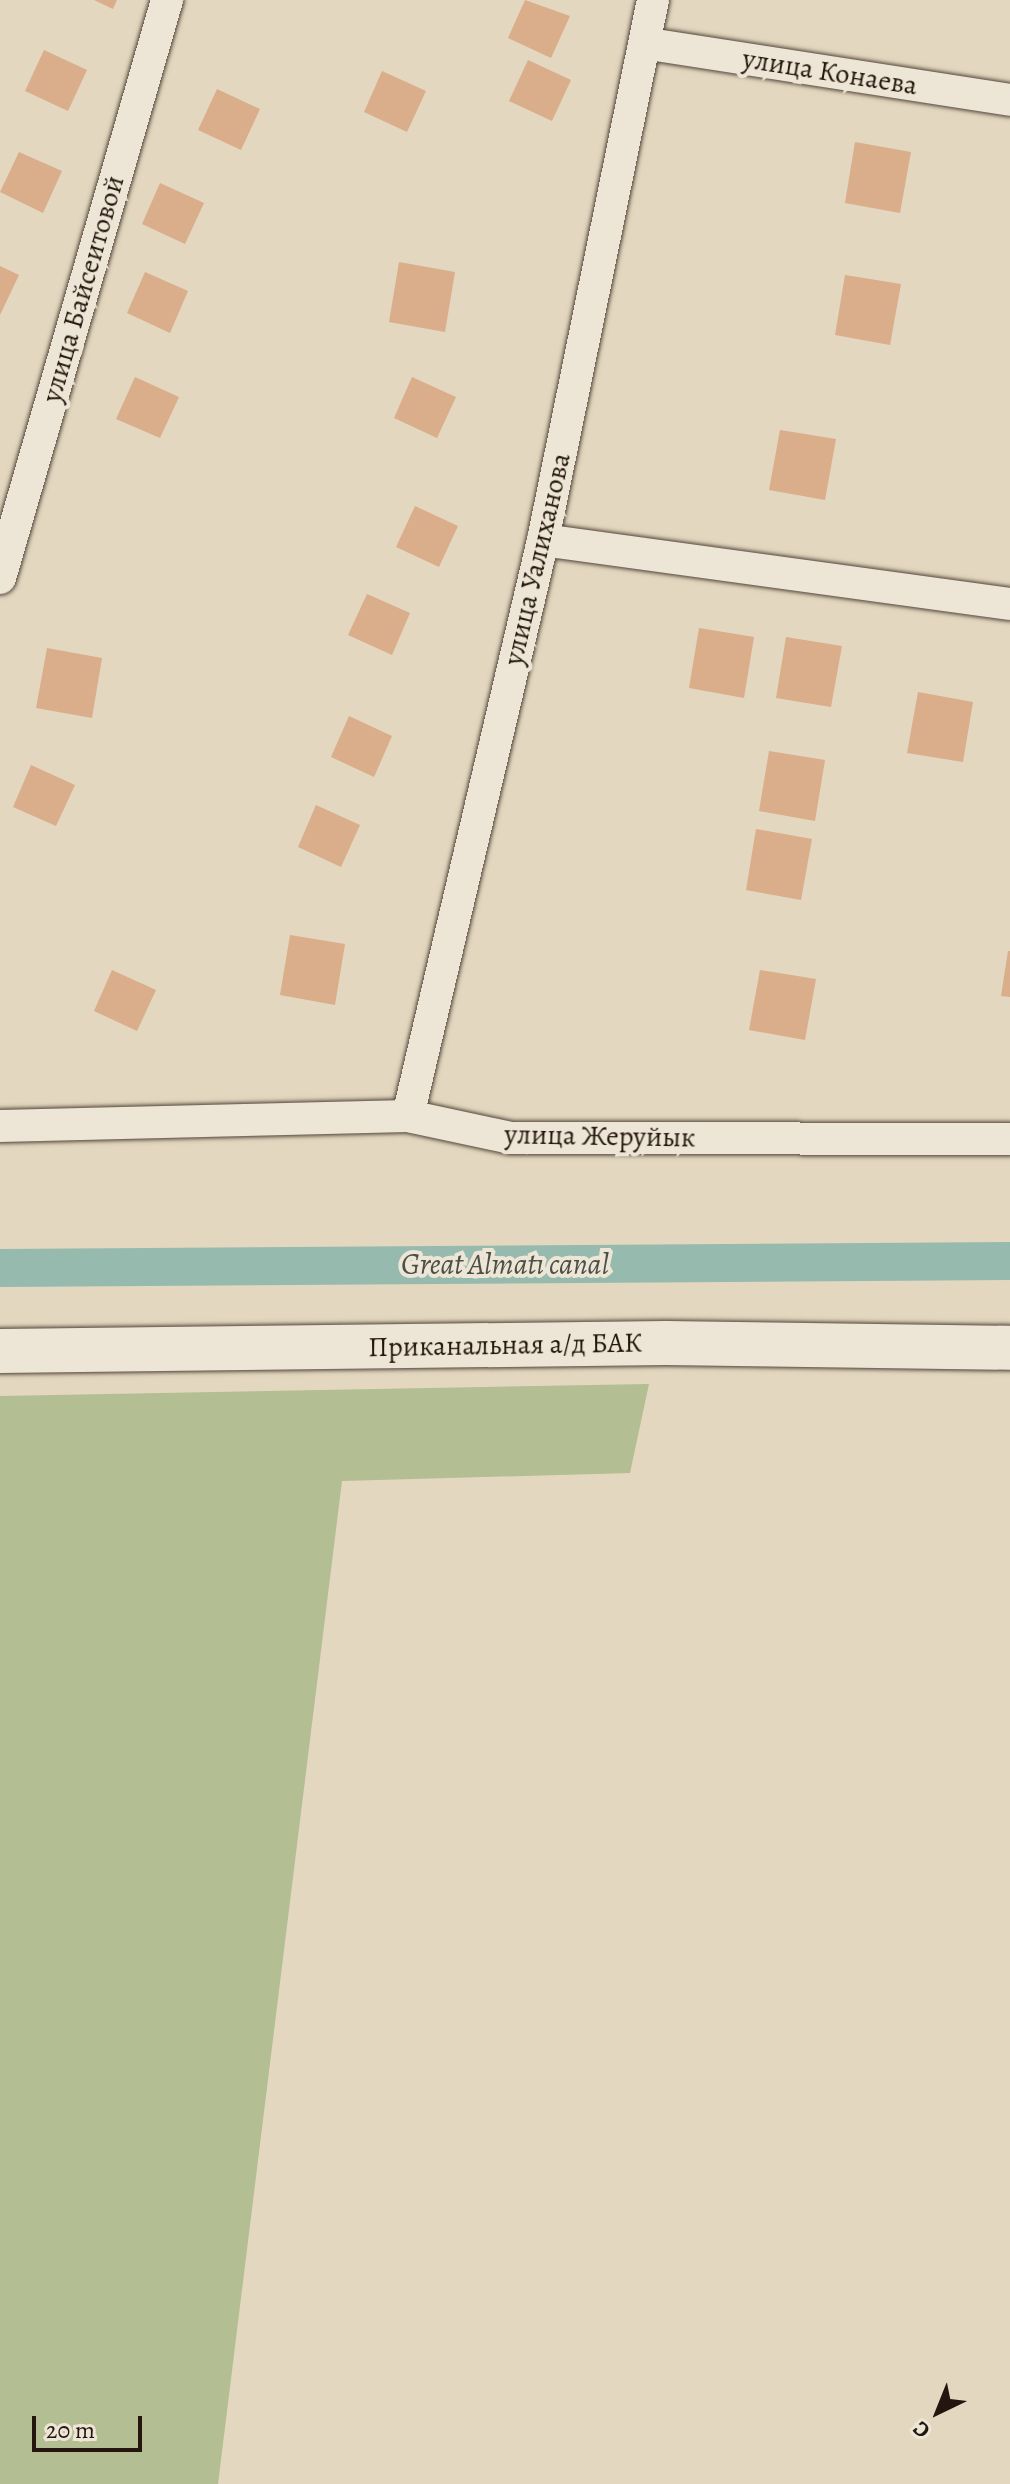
<!DOCTYPE html>
<meta charset="utf-8">
<style>
body{margin:0}
#map{position:relative;width:1010px;height:2484px;overflow:hidden;background:#e3d7bf;font-family:Alegreya,serif}
div>[style]{position:absolute}
[style*='--x']{left:calc(var(--x)*1px);top:calc(var(--y)*1px);width:calc(var(--w)*1px);rotate:calc(var(--a)*1deg)}
.green>*{inset:0;background:#b3be92}
.canal>*{height:38px;margin:-19px;padding:0 19px;transform-origin:19px;border-radius:19px;background:#96baad}
.building>*{inset:0;background:#daad8b}
.roads{filter:drop-shadow(0 0 2px #54463a) drop-shadow(0 0 2px #54463a)}
.street>*{height:32px;margin:-16px;padding:0 16px;transform-origin:16px;border-radius:16px;background:#ede5d5}
.secondary>*{height:44px;margin:-22px;padding:0 22px;transform-origin:22px;border-radius:22px;background:#ede5d5}
span{translate:-50% -50%;white-space:nowrap;text-align:center;line-height:1.15;-webkit-text-stroke:8px #ede5d5;paint-order:stroke}
.street-label{font-size:28px;color:#24160e}
.water-label{font-size:30px;color:#4c4f46;font-style:italic}
.north{position:absolute;left:898px;top:2372px;width:80px;height:80px;-webkit-text-stroke:6px #ede5d5;paint-order:stroke;rotate:223deg;font-size:22px;font-weight:700;line-height:32px;text-align:center;color:#24160e}
.north::after{content:'';display:block;margin:auto;width:28px;height:36px;background:#24160e;clip-path:polygon(50% 0,100% 100%,50% 72%,0 100%)}
.scale{position:absolute;left:32px;top:2416px;width:110px;height:36px;box-sizing:border-box;border:4px solid #24160e;border-top:0;padding-left:10px;font-size:24px;line-height:28px;white-space:nowrap;color:#24160e;-webkit-text-stroke:6px #ede5d5;paint-order:stroke}
</style>
<div id="map">
<div class="green">
<div style="clip-path:polygon(649px 1384px,630px 1473px,342px 1481px,218px 2484px,0 2484px,0 1396px)"></div>
</div>
<div class="canal">
<div style="--x:0;--y:1268;--w:1010;--a:-0.4"></div>
</div>
<div class="building">
<div style="clip-path:polygon(94px 0,117px 0,113px 9px)"></div>
<div style="clip-path:polygon(525px 0,570px 16px,551px 58px,508px 38px)"></div>
<div style="clip-path:polygon(44px 50px,87px 70px,68px 111px,25px 91px)"></div>
<div style="clip-path:polygon(528px 60px,571px 80px,552px 121px,509px 101px)"></div>
<div style="clip-path:polygon(382px 71px,426px 91px,407px 132px,364px 112px)"></div>
<div style="clip-path:polygon(217px 89px,260px 109px,241px 150px,198px 130px)"></div>
<div style="clip-path:polygon(855px 142px,911px 152px,900px 213px,845px 203px)"></div>
<div style="clip-path:polygon(19px 152px,62px 171px,43px 213px,0 192px)"></div>
<div style="clip-path:polygon(160px 183px,204px 203px,185px 244px,142px 224px)"></div>
<div style="clip-path:polygon(399px 262px,455px 272px,445px 332px,389px 322px)"></div>
<div style="clip-path:polygon(0 266px,19px 275px,0 315px)"></div>
<div style="clip-path:polygon(145px 272px,188px 291px,170px 333px,127px 313px)"></div>
<div style="clip-path:polygon(845px 275px,901px 284px,890px 345px,835px 335px)"></div>
<div style="clip-path:polygon(135px 377px,179px 397px,160px 438px,116px 419px)"></div>
<div style="clip-path:polygon(412px 377px,456px 397px,437px 438px,394px 418px)"></div>
<div style="clip-path:polygon(780px 430px,836px 439px,825px 500px,769px 490px)"></div>
<div style="clip-path:polygon(415px 506px,458px 526px,439px 567px,396px 547px)"></div>
<div style="clip-path:polygon(367px 594px,410px 613px,392px 655px,348px 635px)"></div>
<div style="clip-path:polygon(699px 628px,754px 637px,744px 698px,689px 688px)"></div>
<div style="clip-path:polygon(786px 637px,842px 646px,831px 707px,776px 698px)"></div>
<div style="clip-path:polygon(47px 648px,102px 658px,92px 718px,36px 708px)"></div>
<div style="clip-path:polygon(918px 692px,973px 702px,963px 762px,907px 753px)"></div>
<div style="clip-path:polygon(349px 716px,392px 736px,374px 777px,331px 757px)"></div>
<div style="clip-path:polygon(769px 751px,825px 760px,815px 821px,759px 811px)"></div>
<div style="clip-path:polygon(31px 765px,75px 785px,56px 826px,13px 807px)"></div>
<div style="clip-path:polygon(316px 805px,360px 825px,341px 867px,298px 847px)"></div>
<div style="clip-path:polygon(756px 829px,812px 839px,801px 900px,746px 890px)"></div>
<div style="clip-path:polygon(290px 935px,345px 944px,335px 1005px,280px 995px)"></div>
<div style="clip-path:polygon(1008px 951px,1010px 951px,1010px 997px,1001px 996px)"></div>
<div style="clip-path:polygon(112px 970px,156px 990px,137px 1031px,94px 1011px)"></div>
<div style="clip-path:polygon(760px 970px,816px 979px,805px 1040px,749px 1030px)"></div>
</div>
<div class="roads">
<div class="street">
<div style="--x:649;--y:44;--w:365;--a:8.8"></div>
<div style="--x:543;--y:540;--w:471;--a:7.8"></div>
<div style="--x:0;--y:578;--w:602;--a:-73.88"></div>
<div style="--x:408;--y:1116;--w:592;--a:-76.81"></div>
<div style="--x:543;--y:540;--w:551;--a:-78.49"></div>
<div style="--x:0;--y:1126;--w:408;--a:-1.4"></div>
<div style="--x:408;--y:1116;--w:105;--a:12.1"></div>
<div style="--x:511;--y:1138;--w:499;--a:0.1"></div>
</div>
<div class="secondary">
<div style="--x:0;--y:1351;--w:666;--a:-0.69"></div>
<div style="--x:666;--y:1343;--w:344;--a:0.8"></div>
</div>
</div>
<div class="street-label">
<span style="left:830px;top:72px;rotate:9deg">улица Конаева</span>
<span style="left:83px;top:289px;rotate:-74deg">улица Байсеитовой</span>
<span style="left:537px;top:559px;rotate:-77deg">улица Уалиханова</span>
<span style="left:600px;top:1136px;rotate:1deg">улица Жеруйык</span>
<span style="left:505px;top:1345px;rotate:-1deg">Приканальная а/д БАК</span>
</div>
<div class="water-label">
<span style="left:505px;top:1264px">Great Almatı canal</span>
</div>
<div class="north">С</div>
<div class="scale">20 m</div>
</div>
